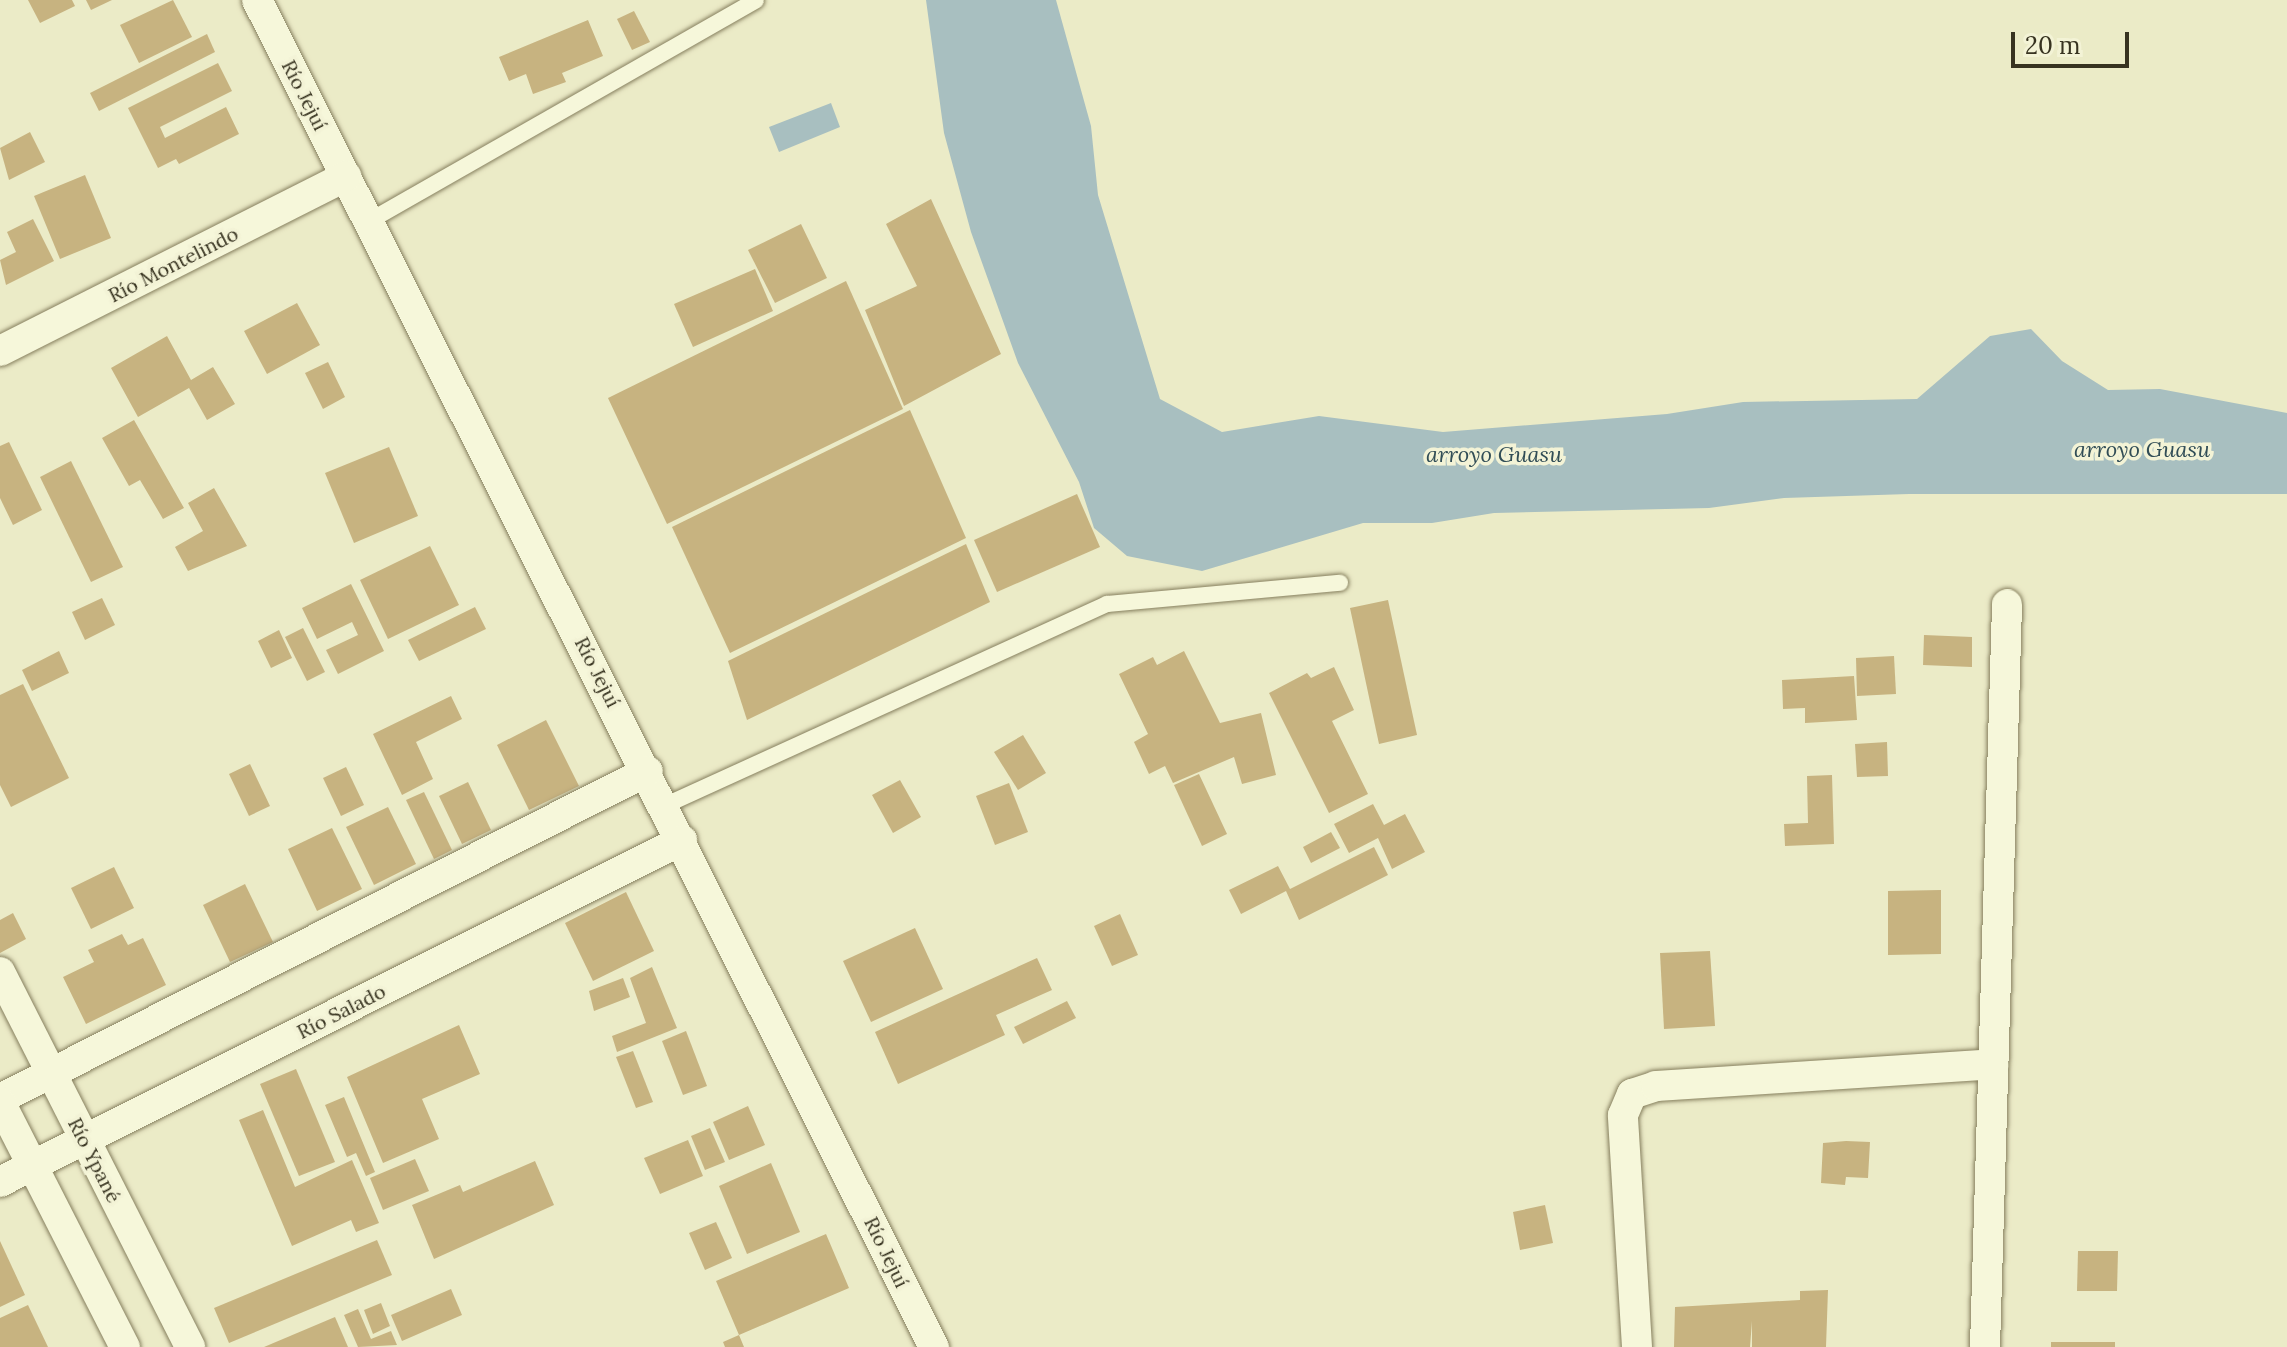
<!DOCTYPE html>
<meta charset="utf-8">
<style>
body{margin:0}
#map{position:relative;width:2287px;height:1347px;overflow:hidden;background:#ebebc7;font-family:Lora,serif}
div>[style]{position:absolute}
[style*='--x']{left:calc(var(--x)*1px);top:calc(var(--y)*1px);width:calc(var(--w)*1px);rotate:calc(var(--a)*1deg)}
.water>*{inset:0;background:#a8bfc0}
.building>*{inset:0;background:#c7b380}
.roads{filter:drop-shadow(0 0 2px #867f5e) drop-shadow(0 0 2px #867f5e)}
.lane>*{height:16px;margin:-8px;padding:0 8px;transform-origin:8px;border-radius:8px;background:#f6f7da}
.street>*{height:30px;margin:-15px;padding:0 15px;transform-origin:15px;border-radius:15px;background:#f6f7da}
span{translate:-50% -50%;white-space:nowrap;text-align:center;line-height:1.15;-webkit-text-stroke:7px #f3f3d6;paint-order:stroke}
.street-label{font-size:20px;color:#373320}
.water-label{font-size:22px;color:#314d56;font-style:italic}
.scale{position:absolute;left:2011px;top:32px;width:118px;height:36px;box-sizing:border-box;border:4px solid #373320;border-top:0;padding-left:10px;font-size:24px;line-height:28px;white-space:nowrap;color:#373320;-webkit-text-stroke:6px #f3f3d6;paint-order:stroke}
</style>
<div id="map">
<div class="water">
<div style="clip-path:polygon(926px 0,1056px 0,1091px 126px,1098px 195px,1160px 399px,1222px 432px,1319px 416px,1443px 432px,1667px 414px,1743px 402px,1917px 399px,1990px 336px,2031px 329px,2062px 361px,2108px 390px,2160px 389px,2287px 413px,2287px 494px,1909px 494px,1784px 498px,1709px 508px,1494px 513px,1432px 523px,1363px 523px,1202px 571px,1127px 556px,1094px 528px,1079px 482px,1018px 363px,971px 232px,944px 133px)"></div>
<div style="clip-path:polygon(831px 103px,840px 127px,779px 152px,769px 127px)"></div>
</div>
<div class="building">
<div style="clip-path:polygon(28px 0,72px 0,75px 6px,40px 23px)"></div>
<div style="clip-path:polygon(86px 0,112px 0,91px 10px)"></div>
<div style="clip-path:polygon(173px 0,192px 37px,139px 63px,120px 25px)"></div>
<div style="clip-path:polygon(634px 11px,650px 42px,632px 50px,617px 19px)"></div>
<div style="clip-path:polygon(588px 20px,603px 56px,562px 73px,566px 82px,533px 94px,526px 74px,509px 81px,499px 57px)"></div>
<div style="clip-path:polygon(207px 34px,215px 52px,99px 111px,90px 93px)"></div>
<div style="clip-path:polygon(218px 63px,232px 91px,160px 127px,165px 138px,226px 107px,239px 134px,179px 164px,176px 159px,158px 168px,128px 108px)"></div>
<div style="clip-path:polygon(30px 132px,45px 162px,9px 180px,0 148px)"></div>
<div style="clip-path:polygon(85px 175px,111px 238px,60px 259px,34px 196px)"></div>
<div style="clip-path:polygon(931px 199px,1001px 354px,904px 406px,865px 310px,917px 286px,886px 224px)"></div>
<div style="clip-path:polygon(33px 219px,54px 261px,6px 285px,0 260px,16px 252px,7px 232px)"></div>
<div style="clip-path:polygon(801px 224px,827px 278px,775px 303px,748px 250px)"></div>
<div style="clip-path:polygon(755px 269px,773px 311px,693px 347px,674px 304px)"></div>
<div style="clip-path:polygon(846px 281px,903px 409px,667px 524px,608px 398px)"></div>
<div style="clip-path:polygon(297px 303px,320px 345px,267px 374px,244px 331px)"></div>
<div style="clip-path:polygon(167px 336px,191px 380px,213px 367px,235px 404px,207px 420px,189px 388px,138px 417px,111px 368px)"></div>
<div style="clip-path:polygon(328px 362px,345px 397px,323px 409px,305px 373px)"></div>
<div style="clip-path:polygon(910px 410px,966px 538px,730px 653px,672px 527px)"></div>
<div style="clip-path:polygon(134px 420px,184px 508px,163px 519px,140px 480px,129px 486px,102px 438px)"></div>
<div style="clip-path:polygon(9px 442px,42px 510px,13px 525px,0 498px,0 446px)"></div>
<div style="clip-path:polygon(389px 447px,418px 516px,354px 543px,325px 473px)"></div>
<div style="clip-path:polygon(71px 461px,123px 567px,91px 582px,40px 477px)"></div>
<div style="clip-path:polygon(214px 488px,247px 546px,188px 571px,175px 547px,203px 531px,188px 503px)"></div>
<div style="clip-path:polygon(1077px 494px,1100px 547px,997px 592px,974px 540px)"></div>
<div style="clip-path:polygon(966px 544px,990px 602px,747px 720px,728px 661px)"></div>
<div style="clip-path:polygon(430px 546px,459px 605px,388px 639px,360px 580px)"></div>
<div style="clip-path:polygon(351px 584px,384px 651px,338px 674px,326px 650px,358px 635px,352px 622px,317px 639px,302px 608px)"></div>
<div style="clip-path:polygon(102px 598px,115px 625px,85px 640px,72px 612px)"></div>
<div style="clip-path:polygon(1388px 600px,1417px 735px,1379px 744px,1350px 608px)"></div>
<div style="clip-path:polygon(475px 607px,486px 629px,419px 661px,408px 640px)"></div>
<div style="clip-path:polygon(303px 628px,325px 672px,307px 681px,285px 637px)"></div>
<div style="clip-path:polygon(279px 630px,292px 658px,271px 668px,258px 641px)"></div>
<div style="clip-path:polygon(1924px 635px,1972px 637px,1972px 667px,1923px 665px)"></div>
<div style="clip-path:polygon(59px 651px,69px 673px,32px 691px,22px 670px)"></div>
<div style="clip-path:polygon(1184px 651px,1220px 723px,1261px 713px,1276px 775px,1242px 784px,1234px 757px,1173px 783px,1165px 766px,1149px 774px,1134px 742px,1148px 734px,1119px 674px,1153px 657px,1157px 665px)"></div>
<div style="clip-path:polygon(1894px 656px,1896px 694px,1857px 696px,1856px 658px)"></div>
<div style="clip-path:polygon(1334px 667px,1354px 710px,1332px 721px,1368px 794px,1329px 813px,1269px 693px,1307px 673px,1311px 678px)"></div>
<div style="clip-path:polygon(1854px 676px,1857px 720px,1805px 723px,1805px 708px,1783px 709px,1782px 680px)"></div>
<div style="clip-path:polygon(23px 684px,69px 778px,11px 807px,0 785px,0 695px)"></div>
<div style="clip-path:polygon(451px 696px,462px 719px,416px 742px,433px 779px,402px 795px,373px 734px)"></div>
<div style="clip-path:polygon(546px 720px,579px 786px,529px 810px,497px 745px)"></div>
<div style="clip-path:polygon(1023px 735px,1046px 773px,1018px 790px,994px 752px)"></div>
<div style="clip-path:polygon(1887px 742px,1888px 776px,1857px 777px,1855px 744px)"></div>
<div style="clip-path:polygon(250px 764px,270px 806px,249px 816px,229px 774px)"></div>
<div style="clip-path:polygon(346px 767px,364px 805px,341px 816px,323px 778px)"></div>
<div style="clip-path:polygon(1199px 774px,1227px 834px,1202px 846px,1174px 785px)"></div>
<div style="clip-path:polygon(1832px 775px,1834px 844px,1785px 846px,1784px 824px,1808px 823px,1807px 776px)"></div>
<div style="clip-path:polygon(900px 780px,921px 817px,893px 833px,872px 795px)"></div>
<div style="clip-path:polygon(468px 782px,491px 830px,462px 844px,439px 796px)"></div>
<div style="clip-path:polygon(1009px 783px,1028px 832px,995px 845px,976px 796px)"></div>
<div style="clip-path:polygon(424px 792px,452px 850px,434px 859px,406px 800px)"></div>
<div style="clip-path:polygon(1373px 804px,1384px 825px,1405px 814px,1425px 852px,1392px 869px,1378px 838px,1349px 853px,1334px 824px)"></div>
<div style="clip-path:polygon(388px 807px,416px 864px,374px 885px,346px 827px)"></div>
<div style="clip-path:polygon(332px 828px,362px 889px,317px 911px,288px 849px)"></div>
<div style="clip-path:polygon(1331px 832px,1340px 848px,1311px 863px,1303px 847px)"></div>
<div style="clip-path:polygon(1374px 847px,1388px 875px,1299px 920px,1286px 891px,1241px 914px,1229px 890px,1278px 866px,1290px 889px)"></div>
<div style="clip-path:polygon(114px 867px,134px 908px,91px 929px,71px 888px)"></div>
<div style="clip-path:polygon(245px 884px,273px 942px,230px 962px,203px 905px)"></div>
<div style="clip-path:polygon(1941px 890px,1941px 954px,1888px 955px,1888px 891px)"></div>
<div style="clip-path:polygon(626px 892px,654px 951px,593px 981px,565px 923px)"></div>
<div style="clip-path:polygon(13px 913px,26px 939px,0 953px,0 920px)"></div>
<div style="clip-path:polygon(1120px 914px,1138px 955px,1112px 966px,1094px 926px)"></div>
<div style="clip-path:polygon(915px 928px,943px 989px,871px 1022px,843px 961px)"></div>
<div style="clip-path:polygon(122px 934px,128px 945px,143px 938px,166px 985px,86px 1024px,63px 977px,94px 962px,88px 950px)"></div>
<div style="clip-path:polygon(1710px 951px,1715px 1026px,1664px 1029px,1660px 953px)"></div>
<div style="clip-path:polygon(1037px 958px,1052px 990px,996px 1015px,1005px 1035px,898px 1084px,875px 1032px)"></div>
<div style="clip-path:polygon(652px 967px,677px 1028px,617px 1052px,612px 1036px,646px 1023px,630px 978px)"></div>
<div style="clip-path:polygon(623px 978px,630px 997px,594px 1011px,589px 991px)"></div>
<div style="clip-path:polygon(1067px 1001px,1076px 1018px,1023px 1044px,1014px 1027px)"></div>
<div style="clip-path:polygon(459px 1025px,480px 1074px,422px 1099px,439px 1139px,383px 1163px,347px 1077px)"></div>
<div style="clip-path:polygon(686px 1031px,707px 1086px,683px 1095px,662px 1041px)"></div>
<div style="clip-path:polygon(633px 1051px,653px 1102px,636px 1108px,616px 1057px)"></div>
<div style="clip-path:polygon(296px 1069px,335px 1162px,299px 1176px,260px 1084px)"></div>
<div style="clip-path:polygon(344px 1097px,375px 1172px,366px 1176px,356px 1153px,347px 1157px,325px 1105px)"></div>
<div style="clip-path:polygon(748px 1106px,765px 1145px,729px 1160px,713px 1122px)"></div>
<div style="clip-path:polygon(263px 1110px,295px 1187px,352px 1160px,379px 1223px,356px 1232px,351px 1220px,292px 1246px,239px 1120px)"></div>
<div style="clip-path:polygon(710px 1128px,725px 1162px,705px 1170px,691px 1136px)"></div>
<div style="clip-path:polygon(688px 1140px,703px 1176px,660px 1194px,644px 1158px)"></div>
<div style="clip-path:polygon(1846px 1141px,1870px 1142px,1868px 1178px,1846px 1177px,1845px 1185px,1821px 1183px,1823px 1143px)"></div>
<div style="clip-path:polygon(415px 1159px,429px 1191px,383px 1210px,370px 1178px)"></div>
<div style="clip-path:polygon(535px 1161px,554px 1205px,434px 1259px,412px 1205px,460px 1185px,463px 1192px)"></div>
<div style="clip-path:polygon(771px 1163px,800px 1232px,747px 1254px,719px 1186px)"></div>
<div style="clip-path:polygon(1545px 1205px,1553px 1243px,1520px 1250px,1513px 1212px)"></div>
<div style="clip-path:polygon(716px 1222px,732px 1258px,705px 1270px,689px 1233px)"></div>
<div style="clip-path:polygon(826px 1234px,849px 1288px,739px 1335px,744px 1347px,725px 1347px,723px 1342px,739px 1335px,716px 1281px)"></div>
<div style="clip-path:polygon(377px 1240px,392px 1275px,229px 1343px,214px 1308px)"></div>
<div style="clip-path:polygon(0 1241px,25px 1295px,0 1307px)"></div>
<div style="clip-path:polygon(2078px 1251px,2118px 1251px,2117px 1291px,2077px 1291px)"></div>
<div style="clip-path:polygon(451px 1289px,462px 1315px,402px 1341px,391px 1315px)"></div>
<div style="clip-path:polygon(1828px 1290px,1826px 1347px,1752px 1347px,1752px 1321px,1750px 1347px,1674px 1347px,1675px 1307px,1800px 1300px,1800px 1291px)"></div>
<div style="clip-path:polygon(381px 1303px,390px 1326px,373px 1334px,364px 1310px)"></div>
<div style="clip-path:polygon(28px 1305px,48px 1347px,0 1347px,0 1318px)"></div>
<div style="clip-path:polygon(358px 1309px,371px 1339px,391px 1331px,397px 1345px,358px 1347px,344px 1315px)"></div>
<div style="clip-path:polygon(335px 1317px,348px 1347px,264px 1347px)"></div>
<div style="clip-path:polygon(2051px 1342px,2115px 1342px,2115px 1347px,2051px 1347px)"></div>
</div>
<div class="roads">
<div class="lane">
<div style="--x:371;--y:220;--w:443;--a:-29.7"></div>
<div style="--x:666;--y:805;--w:485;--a:-24.5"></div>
<div style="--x:1107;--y:604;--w:234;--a:-5.2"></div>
</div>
<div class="street">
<div style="--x:257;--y:0;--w:1508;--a:63.32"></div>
<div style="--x:0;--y:351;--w:388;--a:-26.8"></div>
<div style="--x:0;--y:972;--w:420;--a:63.1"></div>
<div style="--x:0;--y:1099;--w:726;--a:-26.85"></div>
<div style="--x:0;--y:1102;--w:275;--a:63"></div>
<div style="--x:0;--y:1182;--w:763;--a:-26.63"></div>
<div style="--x:1637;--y:1347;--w:232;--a:-93.5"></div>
<div style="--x:1623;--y:1115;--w:23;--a:-67"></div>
<div style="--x:1632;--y:1094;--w:25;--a:-18"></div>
<div style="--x:1656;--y:1086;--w:338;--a:-3.7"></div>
<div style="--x:1985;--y:1347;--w:743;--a:-88.3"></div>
</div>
</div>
<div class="street-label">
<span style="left:305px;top:95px;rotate:63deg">Río Jejuí</span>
<span style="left:173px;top:264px;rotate:-27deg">Río Montelindo</span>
<span style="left:598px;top:672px;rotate:63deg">Río Jejuí</span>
<span style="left:341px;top:1011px;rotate:-27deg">Río Salado</span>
<span style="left:95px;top:1160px;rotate:63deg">Río Ypané</span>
<span style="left:887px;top:1252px;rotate:64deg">Río Jejuí</span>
</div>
<div class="water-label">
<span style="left:2142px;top:450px">arroyo Guasu</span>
<span style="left:1494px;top:455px">arroyo Guasu</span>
</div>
<div class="scale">20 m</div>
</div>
